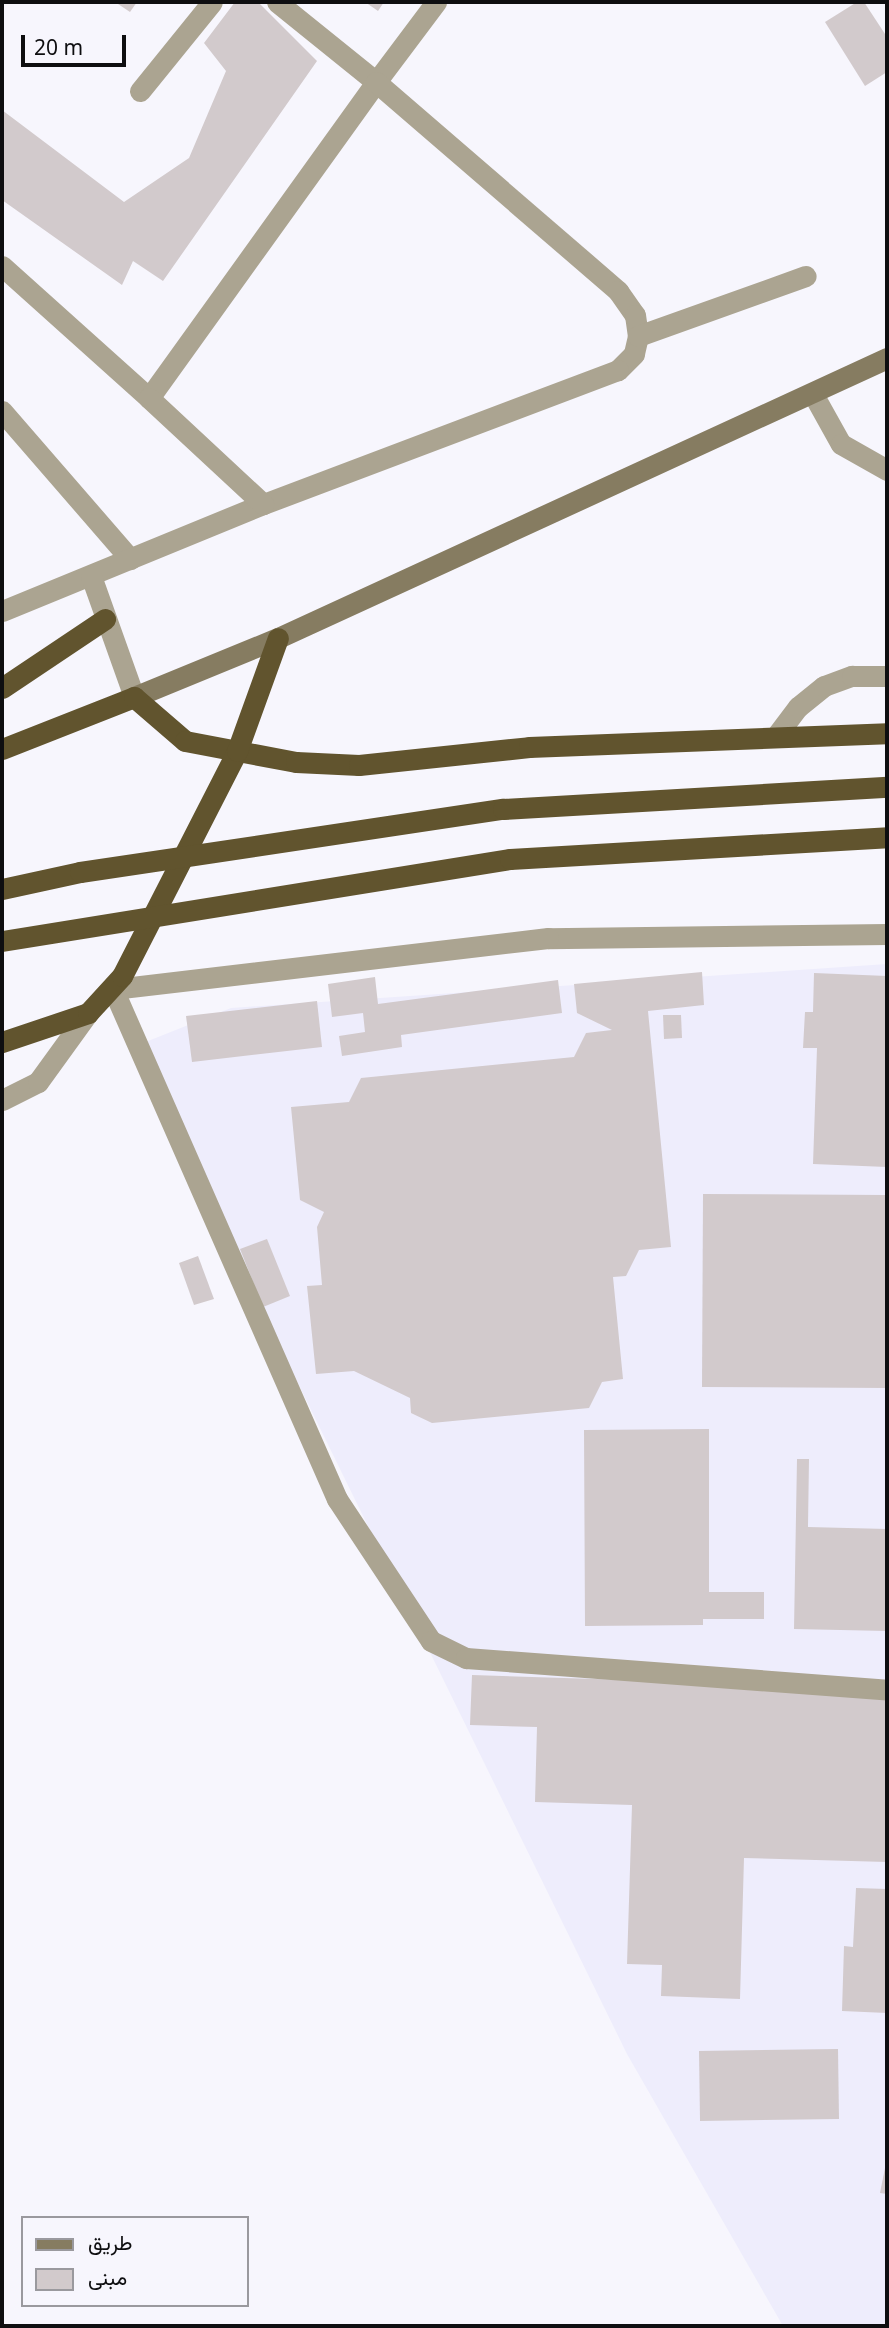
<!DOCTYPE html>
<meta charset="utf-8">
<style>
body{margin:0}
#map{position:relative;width:889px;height:2328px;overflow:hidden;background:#f7f6fd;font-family:"Noto Sans",Vazirmatn,sans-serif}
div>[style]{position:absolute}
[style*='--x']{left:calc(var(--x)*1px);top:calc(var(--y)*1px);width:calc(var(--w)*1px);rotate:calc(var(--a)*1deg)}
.built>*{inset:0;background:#eeedfc}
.building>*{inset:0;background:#d2cacc}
.service>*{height:21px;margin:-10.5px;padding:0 10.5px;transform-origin:10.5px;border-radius:10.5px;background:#aba491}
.minor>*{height:21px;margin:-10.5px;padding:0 10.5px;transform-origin:10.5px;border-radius:10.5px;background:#aba491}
.secondary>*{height:21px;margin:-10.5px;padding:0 10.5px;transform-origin:10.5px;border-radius:10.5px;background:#867c61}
.trunk>*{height:21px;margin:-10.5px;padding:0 10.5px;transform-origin:10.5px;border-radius:10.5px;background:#61542e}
.trunk-bridge>*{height:21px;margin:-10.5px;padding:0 10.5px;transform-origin:10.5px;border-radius:10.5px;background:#61542e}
span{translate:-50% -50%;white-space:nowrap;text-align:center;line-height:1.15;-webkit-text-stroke:7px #f7f6fd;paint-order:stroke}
.frame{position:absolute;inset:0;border:4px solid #0e0e10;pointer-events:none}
.legend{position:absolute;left:21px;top:2216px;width:228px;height:91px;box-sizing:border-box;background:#f7f6fd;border:2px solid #9a999e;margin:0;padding:9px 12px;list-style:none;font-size:21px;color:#0e0e10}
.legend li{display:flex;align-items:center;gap:14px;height:35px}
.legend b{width:35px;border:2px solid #9a999e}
.scale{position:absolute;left:21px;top:35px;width:105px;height:32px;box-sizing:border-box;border:4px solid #0e0e10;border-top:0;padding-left:9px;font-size:21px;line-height:24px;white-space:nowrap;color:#0e0e10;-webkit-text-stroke:5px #f7f6fd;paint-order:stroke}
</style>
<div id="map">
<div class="built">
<div style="clip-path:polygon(887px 964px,887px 2326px,783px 2326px,627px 2054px,133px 1047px,231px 1008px)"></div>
</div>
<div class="building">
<div style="clip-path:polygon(115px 2px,137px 2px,130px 12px)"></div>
<div style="clip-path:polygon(235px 2px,258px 2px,317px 61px,163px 281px,133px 261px,122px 285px,2px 200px,2px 110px,124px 202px,189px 158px,226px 71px,204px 43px)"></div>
<div style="clip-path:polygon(365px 2px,384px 2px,378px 11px)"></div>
<div style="clip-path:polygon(857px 2px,864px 2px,887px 37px,887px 72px,865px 86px,825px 22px)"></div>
<div style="clip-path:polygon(702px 972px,704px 1005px,648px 1011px,671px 1247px,639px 1250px,626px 1276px,613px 1277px,623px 1379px,602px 1382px,589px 1408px,432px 1423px,411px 1413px,410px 1398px,354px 1371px,316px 1374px,307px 1286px,322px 1285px,317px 1227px,324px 1212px,300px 1200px,291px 1107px,349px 1102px,361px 1078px,574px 1057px,586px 1033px,612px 1030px,577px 1013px,574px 984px)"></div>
<div style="clip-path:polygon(814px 973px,887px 976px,887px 1167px,813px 1164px,817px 1048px,803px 1048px,805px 1012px,813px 1012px)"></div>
<div style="clip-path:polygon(375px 977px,378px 1004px,558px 980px,562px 1013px,401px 1035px,402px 1047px,342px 1056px,339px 1036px,365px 1032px,363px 1013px,332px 1017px,328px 984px)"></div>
<div style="clip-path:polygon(317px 1001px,322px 1047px,192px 1062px,186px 1016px)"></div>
<div style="clip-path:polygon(663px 1015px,681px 1015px,682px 1038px,664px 1039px)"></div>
<div style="clip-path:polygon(703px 1194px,886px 1195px,887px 1388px,702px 1387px)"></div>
<div style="clip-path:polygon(267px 1239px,290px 1296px,263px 1307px,240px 1249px)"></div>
<div style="clip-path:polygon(198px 1256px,214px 1299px,194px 1305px,179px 1263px)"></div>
<div style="clip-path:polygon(709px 1429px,709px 1592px,764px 1592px,764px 1619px,703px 1619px,703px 1625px,585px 1626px,584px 1430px)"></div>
<div style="clip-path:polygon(797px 1459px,809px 1459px,808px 1527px,887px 1529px,887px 1631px,794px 1629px)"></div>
<div style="clip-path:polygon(472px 1675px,887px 1688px,887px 1862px,744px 1858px,740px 1999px,661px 1996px,662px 1965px,627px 1964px,632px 1805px,535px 1802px,537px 1727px,470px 1725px)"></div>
<div style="clip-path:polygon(856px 1888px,887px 1889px,887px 2013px,842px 2011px,844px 1946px,853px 1947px)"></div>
<div style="clip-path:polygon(838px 2049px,839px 2119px,700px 2121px,699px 2051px)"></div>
<div style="clip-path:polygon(887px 2158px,887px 2194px,880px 2193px)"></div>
</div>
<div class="service">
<div style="--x:813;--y:394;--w:57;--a:60.8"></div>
<div style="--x:841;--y:444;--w:53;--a:29.5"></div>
<div style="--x:2;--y:411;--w:196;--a:49.1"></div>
<div style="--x:776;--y:736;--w:36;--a:-53"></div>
<div style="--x:798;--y:707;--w:33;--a:-39"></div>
<div style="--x:824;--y:686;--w:30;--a:-20"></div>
<div style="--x:852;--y:676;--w:35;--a:0"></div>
</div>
<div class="minor">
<div style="--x:277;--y:2;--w:127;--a:38.9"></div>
<div style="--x:376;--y:82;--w:100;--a:-53.1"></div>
<div style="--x:140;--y:91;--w:114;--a:-51"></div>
<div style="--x:2;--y:266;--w:198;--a:41.9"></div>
<div style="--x:149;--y:398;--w:389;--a:-54.3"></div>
<div style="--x:376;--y:82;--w:320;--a:40.8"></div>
<div style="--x:618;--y:291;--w:29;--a:55"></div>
<div style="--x:635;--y:315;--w:21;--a:82"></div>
<div style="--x:638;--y:336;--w:18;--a:103"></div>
<div style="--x:634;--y:354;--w:23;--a:135"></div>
<div style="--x:618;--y:370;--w:379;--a:159.3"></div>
<div style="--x:263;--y:504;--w:282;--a:157.7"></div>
<div style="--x:638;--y:336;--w:178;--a:-19.7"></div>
<div style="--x:149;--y:398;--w:156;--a:42.9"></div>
<div style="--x:91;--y:576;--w:128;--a:70.4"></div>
<div style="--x:887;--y:934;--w:339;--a:179.3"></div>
<div style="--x:548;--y:938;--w:438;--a:173.3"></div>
<div style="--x:113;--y:989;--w:557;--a:66.29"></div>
<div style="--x:337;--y:1499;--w:170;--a:56.5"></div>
<div style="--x:431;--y:1641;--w:39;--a:26"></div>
<div style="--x:466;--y:1658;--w:422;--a:4.3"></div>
<div style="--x:2;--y:1100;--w:40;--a:-26.6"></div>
<div style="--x:38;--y:1082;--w:85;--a:-54.1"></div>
</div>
<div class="secondary">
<div style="--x:134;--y:697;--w:156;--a:-22.3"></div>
<div style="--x:278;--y:638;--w:670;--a:-24.69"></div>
</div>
<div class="trunk">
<div style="--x:2;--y:688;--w:124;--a:-33.8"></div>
<div style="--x:2;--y:749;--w:142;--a:-21.5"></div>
<div style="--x:134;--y:697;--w:67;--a:40.8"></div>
<div style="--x:185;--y:741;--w:113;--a:10.7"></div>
<div style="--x:296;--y:762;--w:63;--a:2.7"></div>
<div style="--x:359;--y:765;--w:171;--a:-6"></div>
<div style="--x:529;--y:747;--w:358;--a:-2.2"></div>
<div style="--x:2;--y:1042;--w:91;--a:-18.6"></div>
<div style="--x:88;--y:1013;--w:50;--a:-47.4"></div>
<div style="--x:122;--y:976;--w:253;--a:-62.9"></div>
<div style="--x:237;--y:751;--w:120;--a:-70.1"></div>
</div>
<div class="trunk-bridge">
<div style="--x:2;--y:889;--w:80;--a:-12.3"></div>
<div style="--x:80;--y:872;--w:428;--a:-8.5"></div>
<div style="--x:503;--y:809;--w:385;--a:-3.3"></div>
<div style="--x:2;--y:941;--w:515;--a:-9.17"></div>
<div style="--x:510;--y:859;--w:378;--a:-3.3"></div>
</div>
<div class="frame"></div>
<ul class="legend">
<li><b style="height:9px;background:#867c61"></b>طريق</li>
<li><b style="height:19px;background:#d2cacc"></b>مبنى</li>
</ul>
<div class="scale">20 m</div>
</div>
